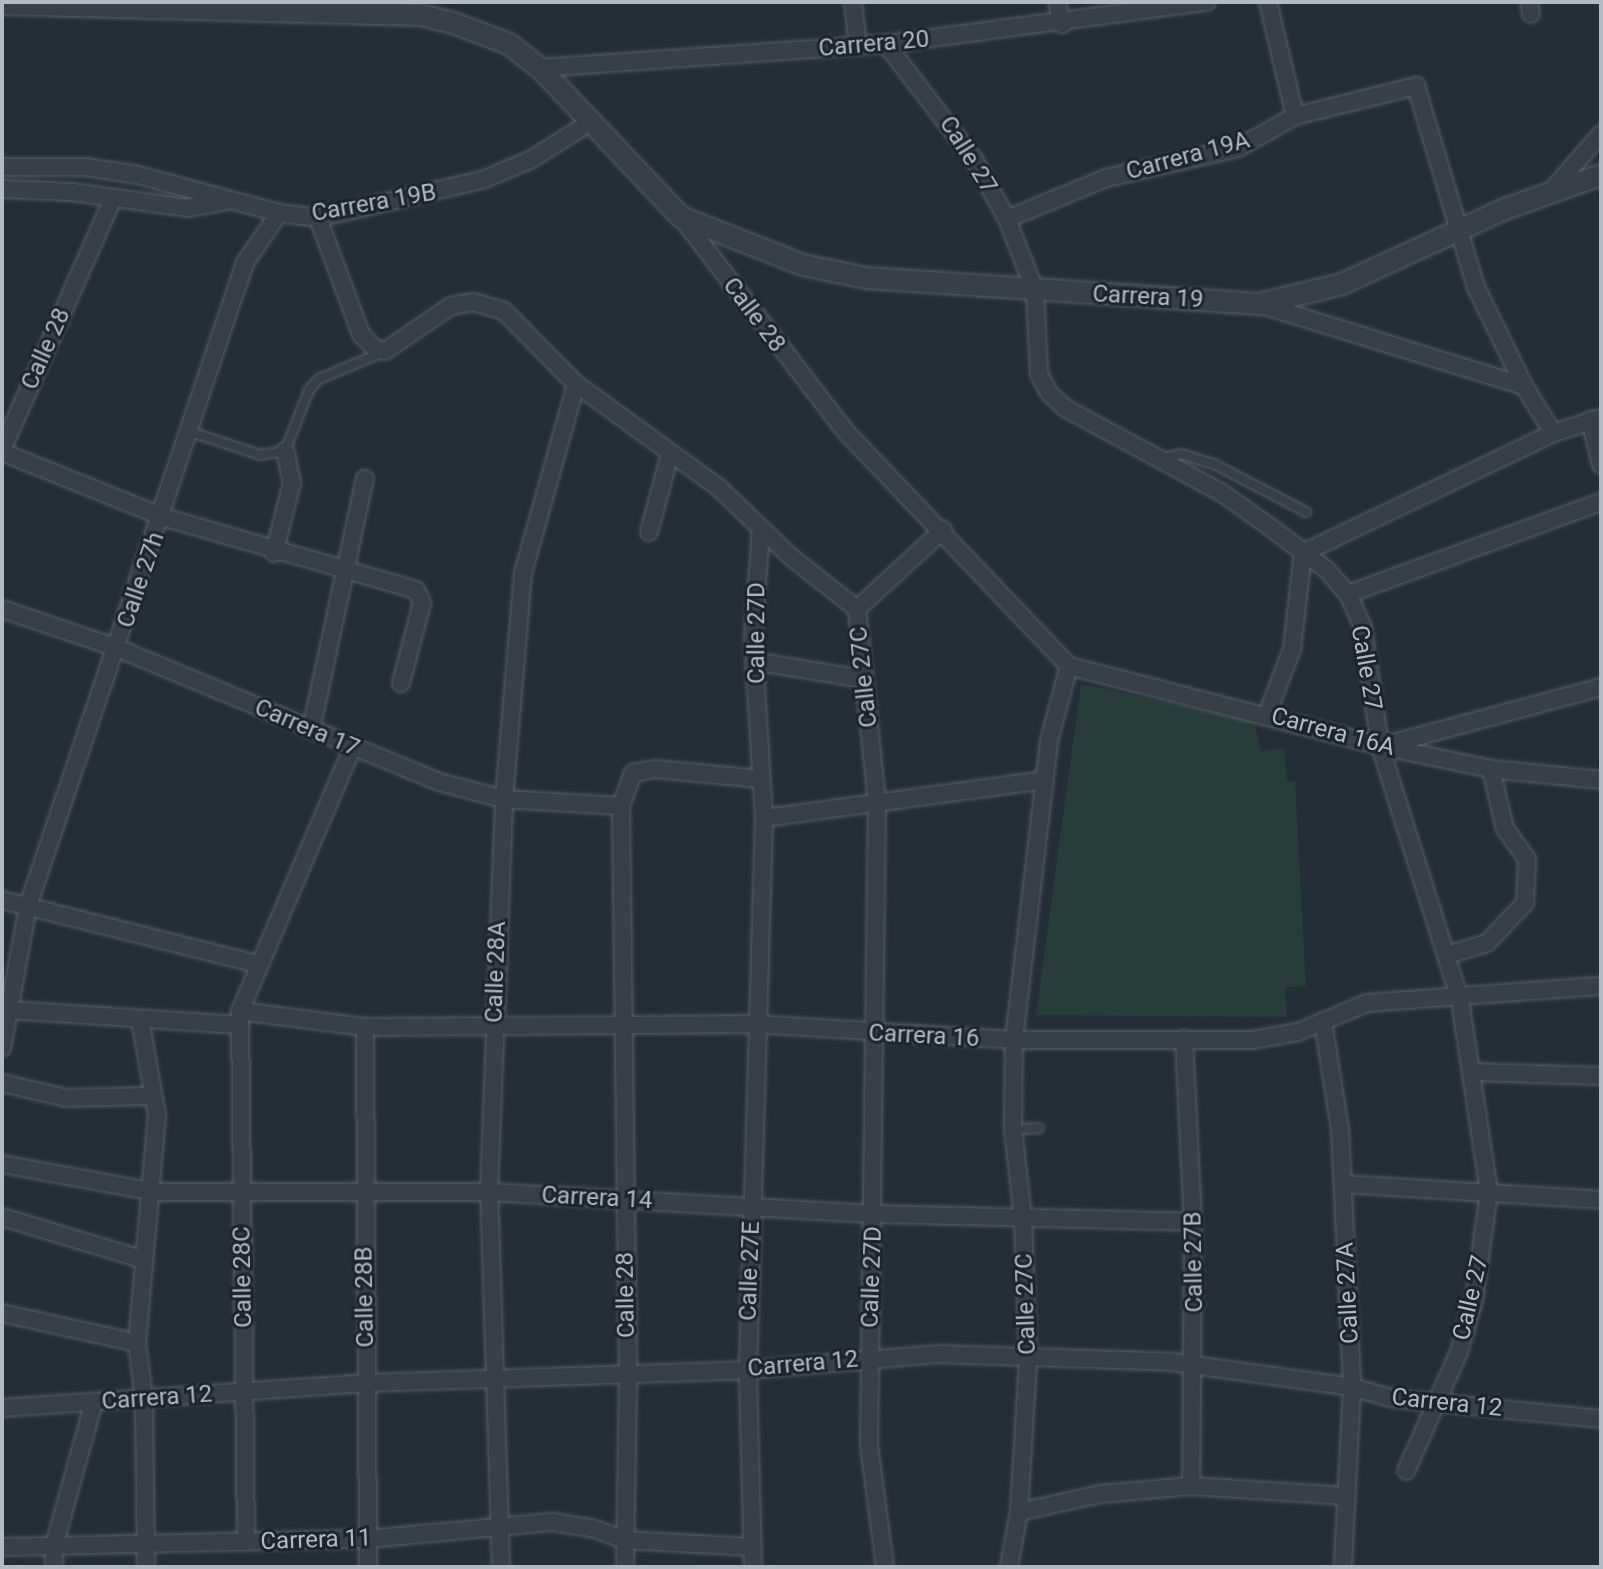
<!DOCTYPE html>
<style>
body{margin:0}
#map{position:relative;width:1603px;height:1569px;overflow:hidden;background:#232e38;font-family:Roboto,sans-serif}
div>[style]{position:absolute}
[style*='--x']{left:calc(var(--x)*1px);top:calc(var(--y)*1px);width:calc(var(--w)*1px);rotate:calc(var(--a)*1deg)}
.green>*{inset:0;background:#283c3b}
.roads{filter:drop-shadow(0 0 2px #555d66) drop-shadow(0 0 2px #555d66)}
.service>*{height:8px;margin:-4px;padding:0 4px;transform-origin:4px;border-radius:4px;background:#373f48}
.minor>*{height:16px;margin:-8px;padding:0 8px;transform-origin:8px;border-radius:8px;background:#373f48}
.tertiary>*{height:20px;margin:-10px;padding:0 10px;transform-origin:10px;border-radius:10px;background:#373f48}
span{translate:-50% -50%;white-space:nowrap;text-align:center;line-height:1.15;-webkit-text-stroke:6px #1c242d;paint-order:stroke}
.street-label{font-size:24px;color:#b2bac4}
.frame{position:absolute;inset:0;border:4px solid #b2bac4;pointer-events:none}
</style>
<div id="map">
<div class="green">
<div style="clip-path:polygon(1081px 684px,1254px 721px,1261px 751px,1284px 748px,1287px 781px,1295px 781px,1306px 986px,1285px 987px,1287px 1017px,1036px 1015px)"></div>
</div>
<div class="roads">
<div class="service">
<div style="--x:191;--y:432;--w:73;--a:18.4"></div>
<div style="--x:260;--y:455;--w:25;--a:-9"></div>
<div style="--x:285;--y:451;--w:66;--a:-68.5"></div>
<div style="--x:309;--y:390;--w:15;--a:-48"></div>
<div style="--x:319;--y:379;--w:67;--a:-22.8"></div>
<div style="--x:1161;--y:459;--w:21;--a:-14"></div>
<div style="--x:1181;--y:454;--w:37;--a:17"></div>
<div style="--x:1216;--y:465;--w:102;--a:27.6"></div>
<div style="--x:1013;--y:1129;--w:26;--a:-2"></div>
</div>
<div class="minor">
<div style="--x:853;--y:2;--w:45;--a:83.7"></div>
<div style="--x:1057;--y:2;--w:23;--a:77"></div>
<div style="--x:1268;--y:2;--w:117;--a:76.7"></div>
<div style="--x:1529;--y:2;--w:12;--a:81"></div>
<div style="--x:886;--y:44;--w:145;--a:52.6"></div>
<div style="--x:974;--y:159;--w:68;--a:61.2"></div>
<div style="--x:1007;--y:219;--w:77;--a:68.7"></div>
<div style="--x:1035;--y:291;--w:83;--a:87.2"></div>
<div style="--x:1039;--y:374;--w:21;--a:62"></div>
<div style="--x:1049;--y:393;--w:22;--a:43"></div>
<div style="--x:1065;--y:408;--w:179;--a:28.4"></div>
<div style="--x:1222;--y:493;--w:64;--a:35.4"></div>
<div style="--x:1274;--y:530;--w:65;--a:36.9"></div>
<div style="--x:1326;--y:569;--w:33;--a:49"></div>
<div style="--x:1348;--y:594;--w:37;--a:66"></div>
<div style="--x:1363;--y:628;--w:119;--a:81.8"></div>
<div style="--x:1380;--y:746;--w:266;--a:72.5"></div>
<div style="--x:1460;--y:1000;--w:194;--a:81.4"></div>
<div style="--x:1489;--y:1192;--w:109;--a:97.9"></div>
<div style="--x:1474;--y:1300;--w:54;--a:106.1"></div>
<div style="--x:1459;--y:1352;--w:130;--a:114"></div>
<div style="--x:540;--y:68;--w:347;--a:-4"></div>
<div style="--x:886;--y:44;--w:324;--a:-7.5"></div>
<div style="--x:2;--y:167;--w:84;--a:0"></div>
<div style="--x:86;--y:167;--w:53;--a:8.7"></div>
<div style="--x:138;--y:175;--w:146;--a:15.1"></div>
<div style="--x:279;--y:213;--w:39;--a:7"></div>
<div style="--x:318;--y:218;--w:171;--a:-13.1"></div>
<div style="--x:485;--y:179;--w:51;--a:-23.1"></div>
<div style="--x:532;--y:159;--w:71;--a:-32.3"></div>
<div style="--x:2;--y:189;--w:70;--a:2.5"></div>
<div style="--x:72;--y:192;--w:116;--a:7.9"></div>
<div style="--x:187;--y:208;--w:41;--a:-9.9"></div>
<div style="--x:1553;--y:189;--w:73;--a:-48.9"></div>
<div style="--x:681;--y:217;--w:272;--a:52.5"></div>
<div style="--x:847;--y:433;--w:322;--a:46.4"></div>
<div style="--x:318;--y:218;--w:124;--a:69.7"></div>
<div style="--x:361;--y:334;--w:21;--a:47"></div>
<div style="--x:375;--y:349;--w:10;--a:11"></div>
<div style="--x:385;--y:351;--w:80;--a:-34.3"></div>
<div style="--x:451;--y:306;--w:22;--a:-10"></div>
<div style="--x:473;--y:302;--w:32;--a:16"></div>
<div style="--x:504;--y:311;--w:103;--a:45.4"></div>
<div style="--x:576;--y:384;--w:177;--a:36"></div>
<div style="--x:719;--y:488;--w:100;--a:43.8"></div>
<div style="--x:791;--y:557;--w:84;--a:38.2"></div>
<div style="--x:1007;--y:219;--w:107;--a:-22.5"></div>
<div style="--x:1106;--y:178;--w:135;--a:-12.8"></div>
<div style="--x:1238;--y:148;--w:65;--a:-29.3"></div>
<div style="--x:1295;--y:116;--w:125;--a:-13.9"></div>
<div style="--x:1416;--y:86;--w:210;--a:73.4"></div>
<div style="--x:1476;--y:287;--w:110;--a:64.1"></div>
<div style="--x:1524;--y:386;--w:55;--a:58.3"></div>
<div style="--x:1259;--y:304;--w:277;--a:17.2"></div>
<div style="--x:1590;--y:420;--w:46;--a:76.3"></div>
<div style="--x:2;--y:450;--w:275;--a:-66.2"></div>
<div style="--x:2;--y:452;--w:174;--a:22"></div>
<div style="--x:163;--y:517;--w:263;--a:16.1"></div>
<div style="--x:416;--y:590;--w:14;--a:65"></div>
<div style="--x:422;--y:603;--w:83;--a:104.7"></div>
<div style="--x:649;--y:532;--w:81;--a:-74.9"></div>
<div style="--x:274;--y:553;--w:72;--a:-75.6"></div>
<div style="--x:292;--y:483;--w:33;--a:-102"></div>
<div style="--x:1348;--y:594;--w:269;--a:-20"></div>
<div style="--x:2;--y:609;--w:121;--a:18.7"></div>
<div style="--x:117;--y:648;--w:349;--a:22.6"></div>
<div style="--x:439;--y:782;--w:67;--a:14.7"></div>
<div style="--x:504;--y:799;--w:117;--a:3.4"></div>
<div style="--x:857;--y:609;--w:193;--a:84.1"></div>
<div style="--x:877;--y:801;--w:644;--a:90.71"></div>
<div style="--x:869;--y:1445;--w:123;--a:82.5"></div>
<div style="--x:857;--y:609;--w:117;--a:-42.6"></div>
<div style="--x:758;--y:662;--w:106;--a:9.2"></div>
<div style="--x:1069;--y:666;--w:321;--a:14.4"></div>
<div style="--x:1380;--y:746;--w:113;--a:11.7"></div>
<div style="--x:1491;--y:769;--w:111;--a:5.7"></div>
<div style="--x:1267;--y:715;--w:71;--a:-69.3"></div>
<div style="--x:1292;--y:649;--w:97;--a:-83.5"></div>
<div style="--x:1303;--y:553;--w:277;--a:-25.6"></div>
<div style="--x:1553;--y:433;--w:50;--a:-17.4"></div>
<div style="--x:311;--y:730;--w:257;--a:-77.9"></div>
<div style="--x:1386;--y:745;--w:223;--a:-15.1"></div>
<div style="--x:764;--y:818;--w:283;--a:-7.7"></div>
<div style="--x:2;--y:900;--w:266;--a:14.1"></div>
<div style="--x:1447;--y:955;--w:42;--a:-16.7"></div>
<div style="--x:1487;--y:943;--w:55;--a:-46.5"></div>
<div style="--x:1525;--y:903;--w:44;--a:-87.4"></div>
<div style="--x:1527;--y:859;--w:37;--a:-126"></div>
<div style="--x:1505;--y:829;--w:62;--a:-103.1"></div>
<div style="--x:9;--y:1010;--w:231;--a:3.7"></div>
<div style="--x:240;--y:1011;--w:126;--a:7.3"></div>
<div style="--x:365;--y:1027;--w:389;--a:-0.4"></div>
<div style="--x:754;--y:1024;--w:260;--a:3.5"></div>
<div style="--x:1014;--y:1040;--w:239;--a:0"></div>
<div style="--x:1253;--y:1040;--w:46;--a:-10.1"></div>
<div style="--x:1298;--y:1032;--w:75;--a:-22.8"></div>
<div style="--x:1367;--y:1003;--w:235;--a:-4.2"></div>
<div style="--x:140;--y:1019;--w:97;--a:80"></div>
<div style="--x:157;--y:1115;--w:229;--a:95"></div>
<div style="--x:137;--y:1343;--w:57;--a:83"></div>
<div style="--x:144;--y:1400;--w:167;--a:89.3"></div>
<div style="--x:1323;--y:1021;--w:109;--a:81.1"></div>
<div style="--x:1340;--y:1129;--w:258;--a:87.3"></div>
<div style="--x:1352;--y:1387;--w:180;--a:92.9"></div>
<div style="--x:365;--y:1027;--w:540;--a:89.68"></div>
<div style="--x:1184;--y:1039;--w:183;--a:87.2"></div>
<div style="--x:1193;--y:1222;--w:264;--a:90.4"></div>
<div style="--x:2;--y:1048;--w:144;--a:-79.6"></div>
<div style="--x:28;--y:906;--w:679;--a:-71.35"></div>
<div style="--x:245;--y:263;--w:60;--a:-55.8"></div>
<div style="--x:1471;--y:1072;--w:130;--a:1.8"></div>
<div style="--x:2;--y:1083;--w:66;--a:13.2"></div>
<div style="--x:66;--y:1098;--w:85;--a:-1.3"></div>
<div style="--x:2;--y:1164;--w:155;--a:10.4"></div>
<div style="--x:154;--y:1192;--w:335;--a:0"></div>
<div style="--x:489;--y:1192;--w:387;--a:3.3"></div>
<div style="--x:875;--y:1214;--w:318;--a:1.4"></div>
<div style="--x:1343;--y:1184;--w:258;--a:3.5"></div>
<div style="--x:2;--y:1217;--w:145;--a:16.8"></div>
<div style="--x:2;--y:1313;--w:138;--a:12.5"></div>
<div style="--x:2;--y:1408;--w:365;--a:-3.9"></div>
<div style="--x:366;--y:1383;--w:382;--a:-1.9"></div>
<div style="--x:748;--y:1370;--w:190;--a:-4.8"></div>
<div style="--x:937;--y:1354;--w:235;--a:1.9"></div>
<div style="--x:1172;--y:1362;--w:182;--a:7.9"></div>
<div style="--x:1352;--y:1387;--w:40;--a:16"></div>
<div style="--x:1390;--y:1398;--w:212;--a:5.7"></div>
<div style="--x:1019;--y:1512;--w:83;--a:-12.5"></div>
<div style="--x:1100;--y:1494;--w:91;--a:-5"></div>
<div style="--x:1191;--y:1486;--w:156;--a:3.7"></div>
<div style="--x:246;--y:1542;--w:531;--a:-90.65"></div>
<div style="--x:240;--y:1011;--w:286;--a:-66.9"></div>
<div style="--x:2;--y:1547;--w:366;--a:-1.3"></div>
<div style="--x:368;--y:1539;--w:186;--a:-5.3"></div>
<div style="--x:553;--y:1522;--w:39;--a:9"></div>
<div style="--x:592;--y:1528;--w:35;--a:20"></div>
<div style="--x:625;--y:1540;--w:128;--a:3.1"></div>
<div style="--x:54;--y:1567;--w:21;--a:-90"></div>
<div style="--x:54;--y:1546;--w:149;--a:-74.5"></div>
<div style="--x:501;--y:1567;--w:375;--a:-91.8"></div>
<div style="--x:489;--y:1192;--w:393;--a:-87.8"></div>
<div style="--x:504;--y:799;--w:227;--a:-85.2"></div>
<div style="--x:523;--y:573;--w:196;--a:-74.3"></div>
<div style="--x:625;--y:1567;--w:196;--a:-89.1"></div>
<div style="--x:628;--y:1371;--w:565;--a:-90.71"></div>
<div style="--x:621;--y:806;--w:35;--a:-70"></div>
<div style="--x:633;--y:773;--w:22;--a:-10"></div>
<div style="--x:655;--y:769;--w:106;--a:5.4"></div>
<div style="--x:753;--y:1567;--w:197;--a:-91.5"></div>
<div style="--x:748;--y:1370;--w:552;--a:-88.34"></div>
<div style="--x:764;--y:818;--w:180;--a:-93.5"></div>
<div style="--x:753;--y:638;--w:109;--a:-85.8"></div>
<div style="--x:1009;--y:1567;--w:56;--a:-79.7"></div>
<div style="--x:1019;--y:1512;--w:151;--a:-86.6"></div>
<div style="--x:1028;--y:1361;--w:143;--a:-92"></div>
<div style="--x:1023;--y:1218;--w:90;--a:-96.4"></div>
<div style="--x:1013;--y:1129;--w:89;--a:-89.4"></div>
<div style="--x:1014;--y:1040;--w:301;--a:-83.3"></div>
<div style="--x:1049;--y:741;--w:78;--a:-75.1"></div>
</div>
<div class="tertiary">
<div style="--x:2;--y:4;--w:419;--a:1.5"></div>
<div style="--x:421;--y:15;--w:36;--a:14"></div>
<div style="--x:456;--y:24;--w:57;--a:20.7"></div>
<div style="--x:509;--y:44;--w:39;--a:38"></div>
<div style="--x:540;--y:68;--w:205;--a:46.6"></div>
<div style="--x:681;--y:217;--w:131;--a:21.5"></div>
<div style="--x:803;--y:265;--w:65;--a:11.5"></div>
<div style="--x:867;--y:278;--w:393;--a:3.8"></div>
<div style="--x:1259;--y:304;--w:85;--a:-13.5"></div>
<div style="--x:1342;--y:284;--w:179;--a:-24.7"></div>
<div style="--x:1505;--y:209;--w:102;--a:-19.5"></div>
</div>
</div>
<div class="street-label">
<span style="left:874px;top:44px;rotate:-5deg">Carrera 20</span>
<span style="left:968px;top:155px;rotate:58deg">Calle 27</span>
<span style="left:1188px;top:156px;rotate:-15deg">Carrera 19A</span>
<span style="left:374px;top:203px;rotate:-10deg">Carrera 19B</span>
<span style="left:1148px;top:297px;rotate:3deg">Carrera 19</span>
<span style="left:754px;top:315px;rotate:53deg">Calle 28</span>
<span style="left:46px;top:349px;rotate:-66deg">Calle 28</span>
<span style="left:141px;top:580px;rotate:-71deg">Calle 27h</span>
<span style="left:757px;top:633px;rotate:-90deg">Calle 27D</span>
<span style="left:1366px;top:668px;rotate:80deg">Calle 27</span>
<span style="left:864px;top:677px;rotate:-96deg">Calle 27C</span>
<span style="left:307px;top:728px;rotate:23deg">Carrera 17</span>
<span style="left:1333px;top:732px;rotate:15deg">Carrera 16A</span>
<span style="left:496px;top:972px;rotate:-88deg">Calle 28A</span>
<span style="left:924px;top:1036px;rotate:3deg">Carrera 16</span>
<span style="left:597px;top:1198px;rotate:3deg">Carrera 14</span>
<span style="left:1194px;top:1262px;rotate:-91deg">Calle 27B</span>
<span style="left:750px;top:1271px;rotate:-88deg">Calle 27E</span>
<span style="left:243px;top:1277px;rotate:-91deg">Calle 28C</span>
<span style="left:872px;top:1277px;rotate:-88deg">Calle 27D</span>
<span style="left:1348px;top:1293px;rotate:-93deg">Calle 27A</span>
<span style="left:626px;top:1295px;rotate:-91deg">Calle 28</span>
<span style="left:365px;top:1297px;rotate:-91deg">Calle 28B</span>
<span style="left:1471px;top:1298px;rotate:-77deg">Calle 27</span>
<span style="left:1026px;top:1304px;rotate:-92deg">Calle 27C</span>
<span style="left:803px;top:1364px;rotate:-5deg">Carrera 12</span>
<span style="left:157px;top:1398px;rotate:-4deg">Carrera 12</span>
<span style="left:1447px;top:1403px;rotate:6deg">Carrera 12</span>
<span style="left:316px;top:1540px;rotate:-2deg">Carrera 11</span>
</div>
<div class="frame"></div>
</div>
